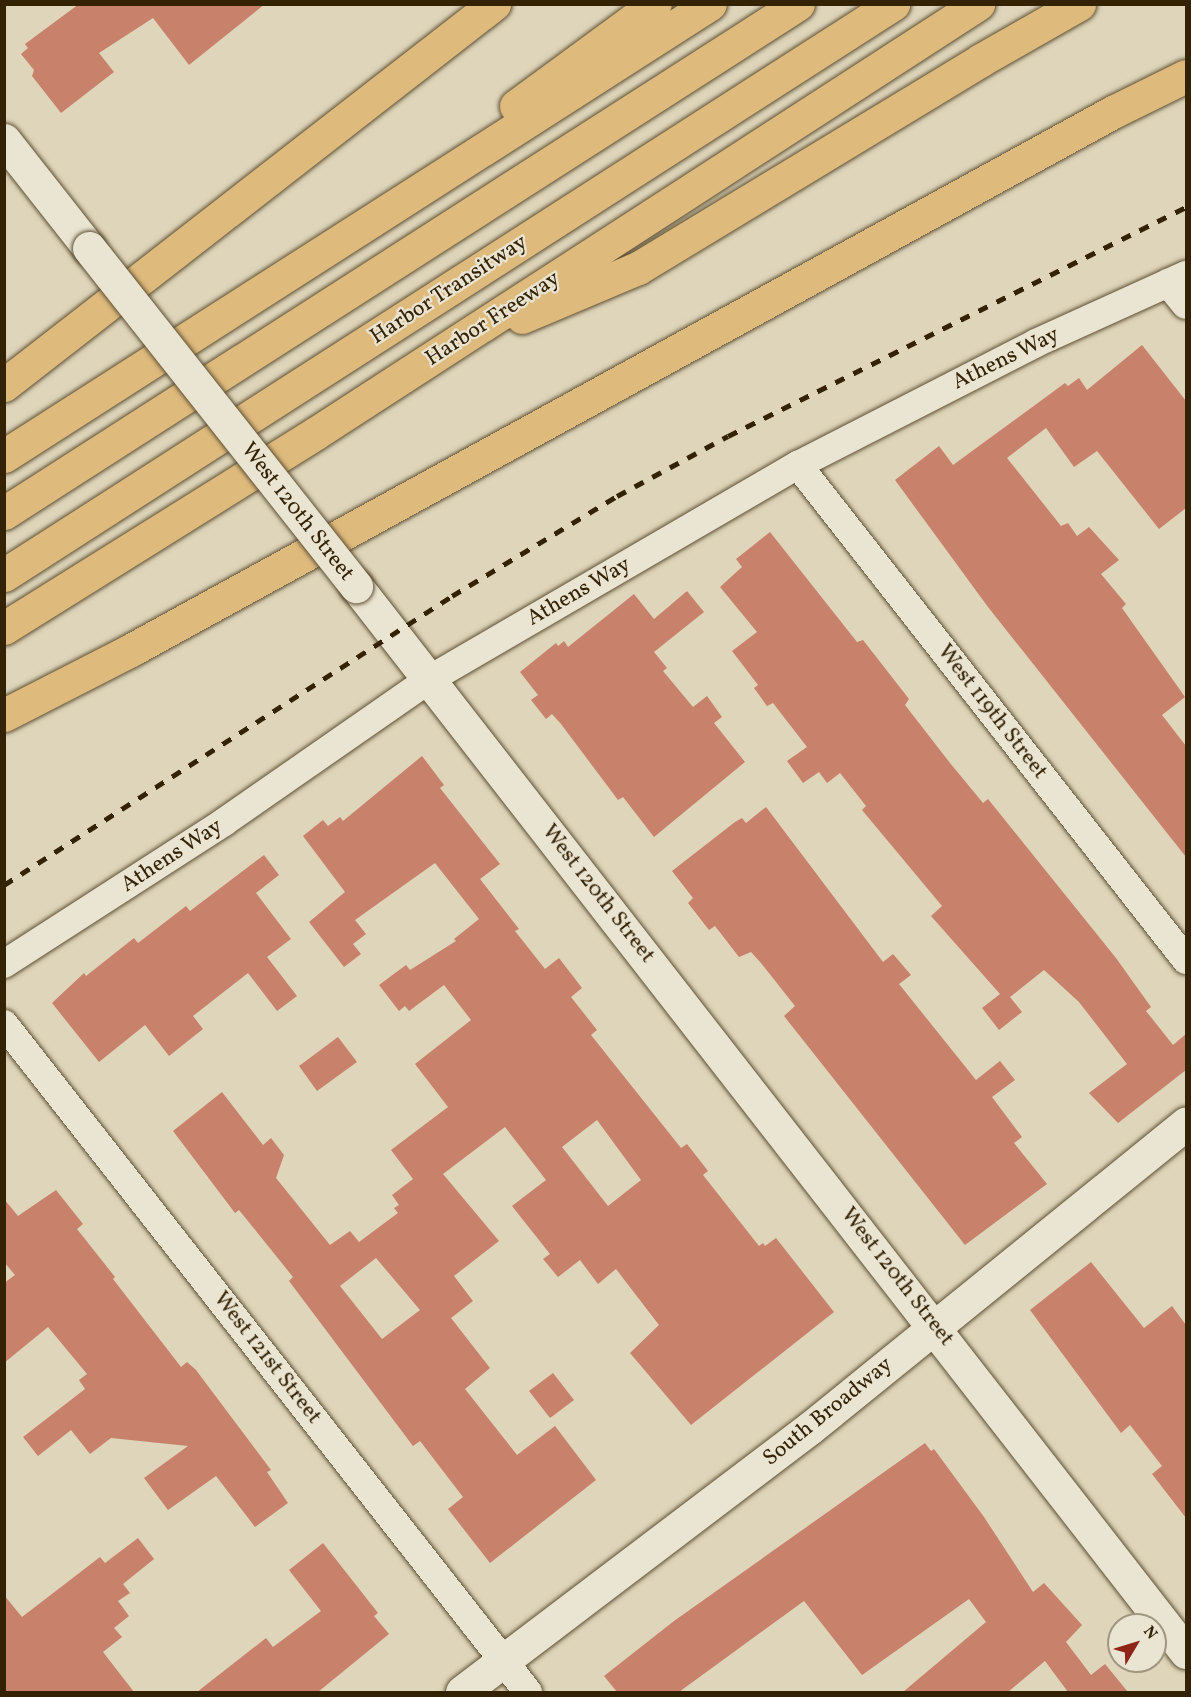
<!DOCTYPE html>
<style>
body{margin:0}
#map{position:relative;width:1191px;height:1697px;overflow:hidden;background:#ded5ba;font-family:Vollkorn,serif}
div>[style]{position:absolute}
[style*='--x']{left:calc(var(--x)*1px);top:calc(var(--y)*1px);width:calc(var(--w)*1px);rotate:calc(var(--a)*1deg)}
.building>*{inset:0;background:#c8816a}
.roads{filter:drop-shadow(0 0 2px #5e4f32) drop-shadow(0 0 2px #5e4f32)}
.minor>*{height:28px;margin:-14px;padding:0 14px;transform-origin:14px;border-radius:14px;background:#eae4d2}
.tertiary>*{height:33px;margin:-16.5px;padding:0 16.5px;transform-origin:16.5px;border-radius:16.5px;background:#eae4d2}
.secondary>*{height:33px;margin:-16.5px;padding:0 16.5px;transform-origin:16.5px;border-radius:16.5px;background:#eae4d2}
.motorway>*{height:33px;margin:-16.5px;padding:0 16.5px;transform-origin:16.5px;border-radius:16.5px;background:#dfba7d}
.rail>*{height:4.5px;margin-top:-2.25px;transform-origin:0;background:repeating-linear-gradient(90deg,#342205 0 10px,transparent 0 20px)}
.bridges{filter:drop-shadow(0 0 2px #5e4f32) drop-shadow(0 0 2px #5e4f32)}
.tertiary-bridge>*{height:33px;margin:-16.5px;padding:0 16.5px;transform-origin:16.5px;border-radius:16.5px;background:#eae4d2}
span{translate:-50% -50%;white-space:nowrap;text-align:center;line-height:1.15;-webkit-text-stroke:4.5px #eae4d2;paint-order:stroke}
.street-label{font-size:22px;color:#342205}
.frame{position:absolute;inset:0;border:6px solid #342205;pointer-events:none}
.north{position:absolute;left:1107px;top:1613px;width:60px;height:60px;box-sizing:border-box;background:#eae4d2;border:2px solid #a19680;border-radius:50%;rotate:52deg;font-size:16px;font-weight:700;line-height:24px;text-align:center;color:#342205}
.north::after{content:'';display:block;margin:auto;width:21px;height:27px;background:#8f2418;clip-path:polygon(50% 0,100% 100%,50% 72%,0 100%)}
</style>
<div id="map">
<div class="building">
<div style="clip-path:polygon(79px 4px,265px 4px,189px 65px,153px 18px,99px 53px,114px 72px,61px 113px,32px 76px,34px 70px,21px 54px,28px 48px,25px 44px)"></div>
<div style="clip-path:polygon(1142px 345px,1186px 401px,1186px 508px,1159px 529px,1097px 451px,1074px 467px,1046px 428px,1007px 458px,1061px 526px,1068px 523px,1077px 536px,1089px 527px,1119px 560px,1101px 574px,1126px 604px,1122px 608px,1185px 697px,1162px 715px,1186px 746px,1186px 857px,988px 607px,895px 480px,939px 446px,953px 465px,1065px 383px,1068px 386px,1079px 378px,1087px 390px)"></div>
<div style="clip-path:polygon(770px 532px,857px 642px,863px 640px,909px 699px,905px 705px,950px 763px,983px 803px,988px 799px,1116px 958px,1151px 1007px,1146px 1011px,1173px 1045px,1186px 1034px,1186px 1070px,1118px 1123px,1089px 1093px,1127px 1064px,1079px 1002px,1044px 970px,1010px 997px,1022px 1012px,999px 1030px,982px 1008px,1000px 994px,931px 916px,942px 906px,862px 810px,866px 806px,840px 773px,827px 783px,819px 772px,803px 783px,787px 761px,807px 747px,773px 703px,767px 706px,754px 688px,758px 685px,732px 651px,757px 632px,720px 587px,742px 567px,736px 559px)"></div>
<div style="clip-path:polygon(687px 591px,704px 612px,654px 652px,667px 668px,663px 671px,693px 707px,707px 696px,722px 717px,714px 723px,745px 762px,654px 837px,623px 797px,618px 800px,561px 724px,552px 714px,546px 719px,531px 700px,538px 695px,520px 672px,556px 643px,558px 646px,564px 641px,568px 647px,634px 594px,654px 619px)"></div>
<div style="clip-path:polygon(evenodd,422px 756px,444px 785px,440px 788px,500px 864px,480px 879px,519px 929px,515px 931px,545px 969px,559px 958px,582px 988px,571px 997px,597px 1030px,591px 1035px,681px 1148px,687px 1144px,708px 1171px,703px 1175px,759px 1246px,763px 1243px,765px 1246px,776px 1238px,834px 1312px,691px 1425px,630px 1353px,659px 1325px,616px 1269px,598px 1284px,580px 1260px,558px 1277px,543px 1259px,550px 1254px,512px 1206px,546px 1180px,505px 1127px,443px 1174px,499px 1241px,454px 1276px,473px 1301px,451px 1318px,490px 1368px,465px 1389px,517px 1455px,555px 1426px,596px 1480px,490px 1563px,448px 1509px,463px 1497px,420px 1441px,413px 1446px,289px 1281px,293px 1277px,239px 1210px,235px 1213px,173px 1131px,222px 1092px,263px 1145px,271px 1138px,284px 1155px,276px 1178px,330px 1245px,350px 1231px,359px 1242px,398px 1213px,394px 1208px,399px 1205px,392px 1195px,413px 1179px,391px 1150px,448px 1107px,415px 1064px,471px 1020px,444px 985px,409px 1011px,405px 1006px,399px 1011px,379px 985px,406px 965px,410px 970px,456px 941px,454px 939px,479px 919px,435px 863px,355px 920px,366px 934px,353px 944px,361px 954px,344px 967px,309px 922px,345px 892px,303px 836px,323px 820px,328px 826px,340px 817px,343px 821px,422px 756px,597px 1120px,641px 1180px,608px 1206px,562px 1147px,597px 1120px,422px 756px,376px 1258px,420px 1310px,382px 1339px,340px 1286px,376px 1258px)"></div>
<div style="clip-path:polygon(766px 807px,883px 962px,893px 954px,911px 975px,899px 984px,976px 1080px,1000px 1061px,1015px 1080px,992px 1097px,1022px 1137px,1014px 1143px,1047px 1184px,965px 1245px,784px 1016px,795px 1006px,761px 963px,751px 952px,739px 957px,715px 926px,709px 930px,688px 903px,693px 898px,672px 871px,735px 822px,742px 818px,746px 823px)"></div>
<div style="clip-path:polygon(264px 855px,279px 875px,256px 893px,291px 939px,267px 957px,297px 996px,277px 1011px,248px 973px,193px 1016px,203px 1029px,169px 1056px,145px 1025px,99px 1062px,52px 1003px,84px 973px,86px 976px,134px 938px,138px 943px,186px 906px,190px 911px)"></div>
<div style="clip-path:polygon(338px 1037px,357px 1062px,317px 1091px,299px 1066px)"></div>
<div style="clip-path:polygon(56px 1190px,83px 1224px,77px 1229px,115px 1277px,113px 1279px,181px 1367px,187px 1362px,196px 1370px,271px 1470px,267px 1472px,288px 1503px,255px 1527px,216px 1476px,168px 1510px,144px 1478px,188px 1446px,111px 1438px,90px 1454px,71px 1430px,38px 1456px,23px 1437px,85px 1389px,79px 1380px,87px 1374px,48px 1327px,4px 1363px,4px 1283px,15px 1275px,4px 1262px,4px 1199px,18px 1216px)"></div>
<div style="clip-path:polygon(1091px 1262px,1144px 1328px,1172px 1306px,1186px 1325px,1186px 1518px,1152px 1474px,1162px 1466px,1130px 1425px,1121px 1433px,1030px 1310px)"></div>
<div style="clip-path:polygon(553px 1373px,574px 1400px,550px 1418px,529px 1391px)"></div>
<div style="clip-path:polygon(925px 1443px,931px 1451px,934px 1449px,984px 1517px,1033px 1592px,1044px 1583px,1082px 1625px,1066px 1642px,1091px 1675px,1105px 1664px,1128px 1692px,1068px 1692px,1045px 1661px,1008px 1692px,903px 1692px,986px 1622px,969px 1599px,862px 1675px,804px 1601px,679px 1692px,617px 1692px,604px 1676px,674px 1621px)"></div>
<div style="clip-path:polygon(138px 1538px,154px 1559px,123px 1584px,130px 1593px,118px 1601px,129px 1616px,114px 1628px,122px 1637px,103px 1652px,134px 1692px,4px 1692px,4px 1595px,22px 1617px,100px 1557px,105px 1563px)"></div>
<div style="clip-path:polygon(323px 1543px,378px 1613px,374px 1616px,389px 1634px,318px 1692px,197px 1692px,266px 1638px,273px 1647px,321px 1611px,289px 1570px)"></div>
</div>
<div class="roads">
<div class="minor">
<div style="--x:1168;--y:283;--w:28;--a:51"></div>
<div style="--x:798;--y:465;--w:629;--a:51.91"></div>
<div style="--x:4;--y:964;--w:262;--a:-32.8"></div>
<div style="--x:224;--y:822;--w:251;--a:-34.8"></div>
<div style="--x:430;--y:679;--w:426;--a:-30.2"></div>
<div style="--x:798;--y:465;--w:267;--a:-27.1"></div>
<div style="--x:1036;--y:343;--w:165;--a:-24.4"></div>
<div style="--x:4;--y:1024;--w:849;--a:51.89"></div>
</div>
<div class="tertiary">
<div style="--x:4;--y:140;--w:137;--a:51.8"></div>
<div style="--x:356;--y:586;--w:1351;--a:52.1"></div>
</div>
<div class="secondary">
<div style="--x:462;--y:1692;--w:437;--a:-37.2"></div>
<div style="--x:810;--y:1428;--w:484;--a:-39"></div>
</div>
<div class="motorway">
<div style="--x:516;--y:106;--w:172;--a:-36.3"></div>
<div style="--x:522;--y:317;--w:126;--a:-22.9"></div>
<div style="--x:638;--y:268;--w:401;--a:-31.2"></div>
<div style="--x:981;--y:60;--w:113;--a:-29.7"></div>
<div style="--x:4;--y:385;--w:621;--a:-37.87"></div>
<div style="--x:4;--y:456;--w:838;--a:-32.63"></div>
<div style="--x:4;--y:513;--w:943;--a:-32.66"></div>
<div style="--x:4;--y:575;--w:1057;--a:-32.71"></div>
<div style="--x:4;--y:628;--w:368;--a:-32"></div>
<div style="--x:316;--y:433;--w:789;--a:-32.94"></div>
<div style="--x:4;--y:715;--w:143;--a:-27.1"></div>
<div style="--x:131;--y:650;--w:1120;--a:-28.72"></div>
<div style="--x:1113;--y:112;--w:81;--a:-26.3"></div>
</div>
</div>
<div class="rail">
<div style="--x:4;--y:885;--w:533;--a:-32.83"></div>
<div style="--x:452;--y:596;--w:193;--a:-31.2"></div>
<div style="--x:617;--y:496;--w:126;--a:-28.4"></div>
<div style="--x:728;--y:436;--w:512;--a:-26.57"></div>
</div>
<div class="bridges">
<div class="tertiary-bridge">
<div style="--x:89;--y:248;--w:431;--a:51.7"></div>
</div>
</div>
<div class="street-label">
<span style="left:449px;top:290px;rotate:-33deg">Harbor Transitway</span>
<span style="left:493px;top:319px;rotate:-33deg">Harbor Freeway</span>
<span style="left:1006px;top:359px;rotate:-26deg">Athens Way</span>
<span style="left:297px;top:512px;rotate:52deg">West 120th Street</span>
<span style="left:579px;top:592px;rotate:-30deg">Athens Way</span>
<span style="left:992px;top:712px;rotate:52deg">West 119th Street</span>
<span style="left:172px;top:856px;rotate:-33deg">Athens Way</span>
<span style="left:598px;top:894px;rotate:52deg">West 120th Street</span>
<span style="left:897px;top:1277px;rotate:52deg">West 120th Street</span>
<span style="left:267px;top:1358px;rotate:52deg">West 121st Street</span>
<span style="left:828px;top:1412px;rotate:-39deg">South Broadway</span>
</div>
<div class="frame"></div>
<div class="north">N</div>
</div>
